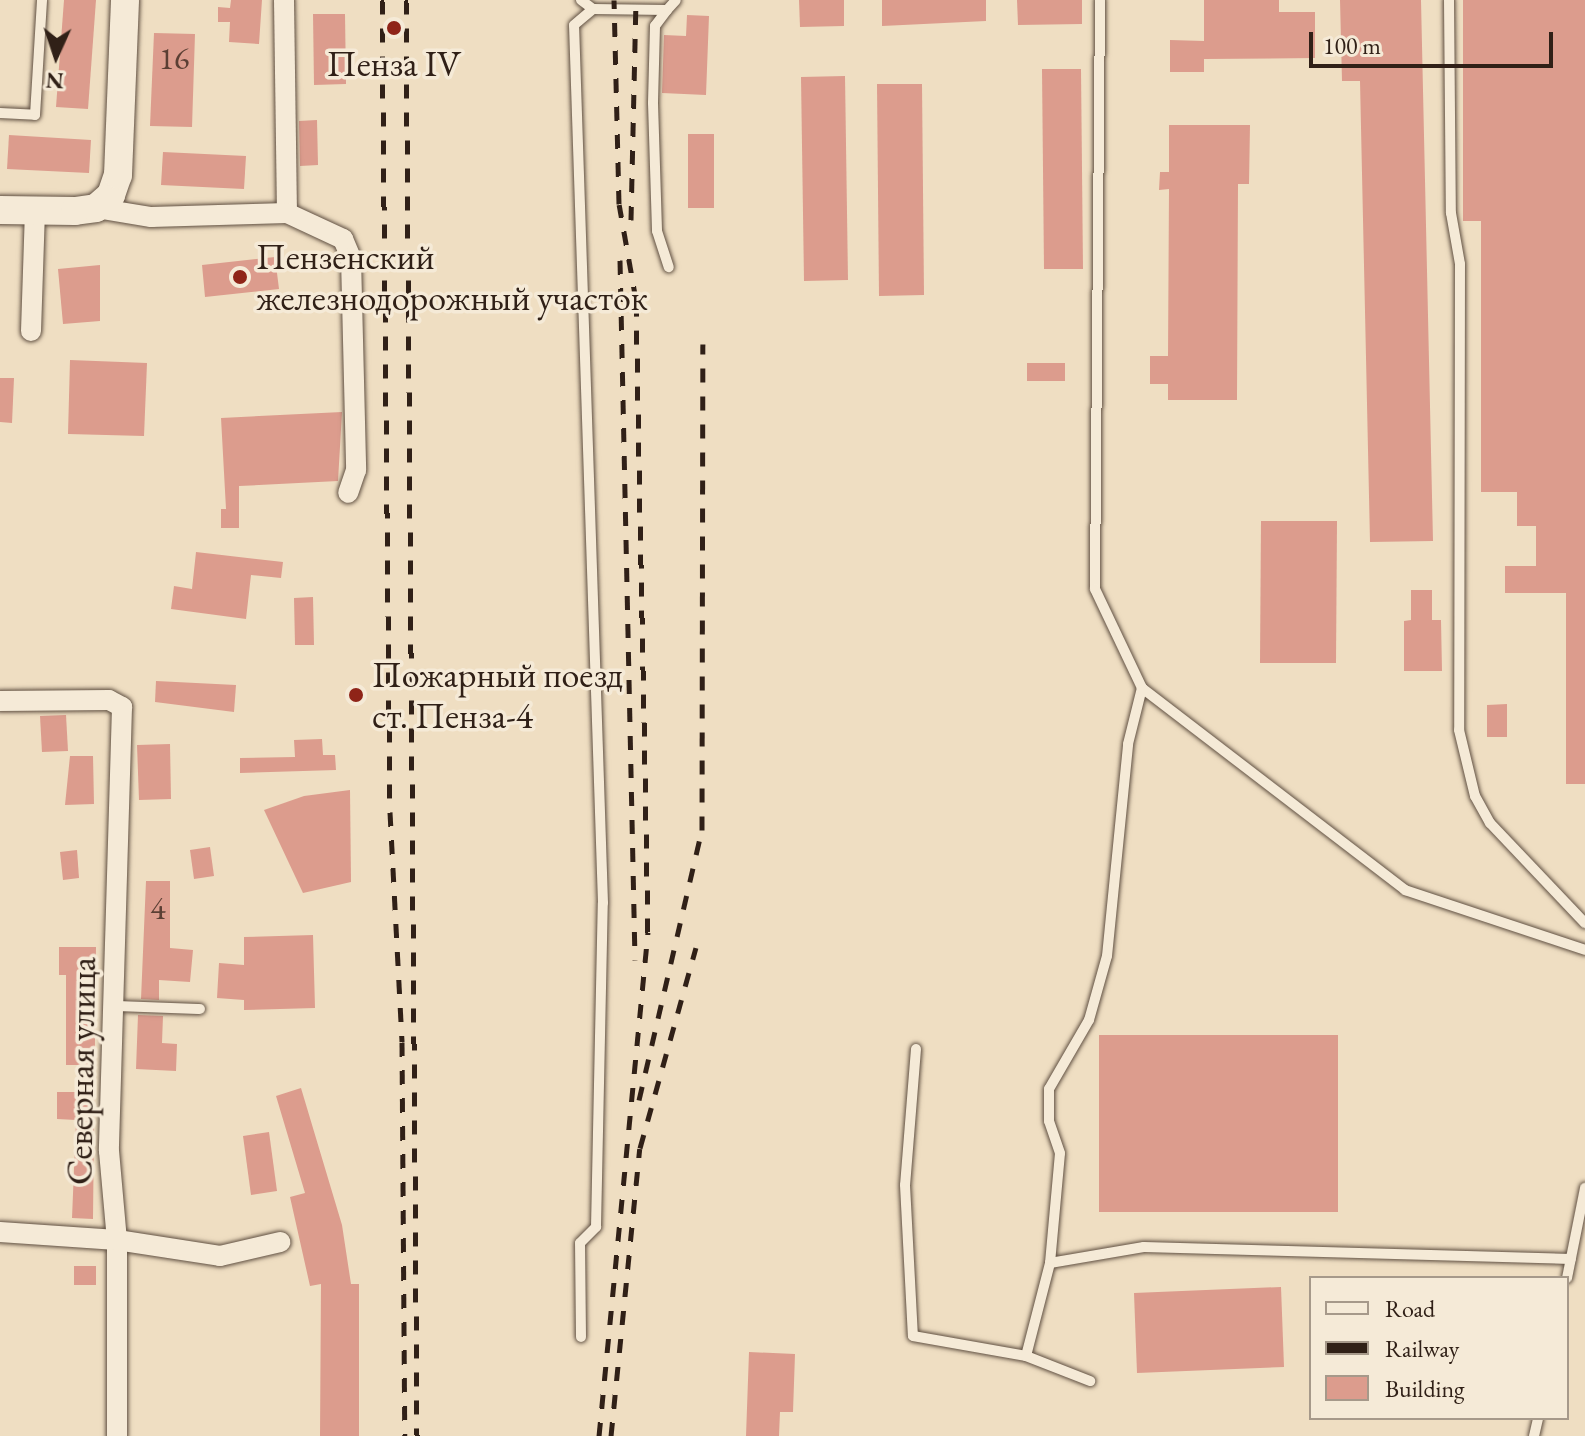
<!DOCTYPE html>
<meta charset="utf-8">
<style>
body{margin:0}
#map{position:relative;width:1585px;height:1436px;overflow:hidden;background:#efdec2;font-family:"EB Garamond",serif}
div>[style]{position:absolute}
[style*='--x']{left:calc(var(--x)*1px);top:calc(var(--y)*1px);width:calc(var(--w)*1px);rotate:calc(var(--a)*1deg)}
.building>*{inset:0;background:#dc9c8d}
.roads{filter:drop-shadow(0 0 2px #605042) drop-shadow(0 0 2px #605042)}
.lane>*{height:10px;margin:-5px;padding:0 5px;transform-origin:5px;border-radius:5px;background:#f5ead7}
.street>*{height:20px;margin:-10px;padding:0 10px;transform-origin:10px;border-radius:10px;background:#f5ead7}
.secondary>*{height:28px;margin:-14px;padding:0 14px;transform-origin:14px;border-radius:14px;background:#f5ead7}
.rail>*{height:5px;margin-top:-2.5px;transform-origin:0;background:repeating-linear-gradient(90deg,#302017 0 14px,transparent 0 28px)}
.dots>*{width:22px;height:22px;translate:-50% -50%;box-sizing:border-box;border:4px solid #f5ead7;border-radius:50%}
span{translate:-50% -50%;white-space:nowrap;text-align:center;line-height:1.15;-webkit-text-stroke:7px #f5ead7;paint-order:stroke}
.number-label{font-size:32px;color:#5b3f34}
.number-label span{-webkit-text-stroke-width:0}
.poi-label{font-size:36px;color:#302017}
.left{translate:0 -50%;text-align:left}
.street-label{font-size:36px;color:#302017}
.legend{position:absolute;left:1309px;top:1276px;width:260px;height:144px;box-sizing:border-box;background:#f5ead7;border:2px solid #a6998a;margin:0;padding:10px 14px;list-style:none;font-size:24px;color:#302017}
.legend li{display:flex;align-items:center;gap:16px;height:40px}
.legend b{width:40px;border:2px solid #a6998a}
.north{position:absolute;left:16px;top:16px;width:80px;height:80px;-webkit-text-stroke:6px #f5ead7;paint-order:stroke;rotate:183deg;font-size:22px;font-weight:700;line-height:32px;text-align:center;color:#302017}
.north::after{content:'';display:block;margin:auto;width:28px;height:36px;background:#302017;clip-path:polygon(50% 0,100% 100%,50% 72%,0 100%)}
.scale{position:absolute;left:1309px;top:32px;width:244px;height:36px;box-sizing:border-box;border:4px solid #302017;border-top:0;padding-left:10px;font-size:24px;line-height:28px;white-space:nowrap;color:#302017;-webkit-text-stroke:6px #f5ead7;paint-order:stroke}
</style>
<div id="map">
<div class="building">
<div style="clip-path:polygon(64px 0,96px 0,88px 109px,56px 107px)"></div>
<div style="clip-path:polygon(231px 0,262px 0,259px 44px,229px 42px,230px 22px,218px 22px,218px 7px,230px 8px)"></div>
<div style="clip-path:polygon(799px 0,844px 0,844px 26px,800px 27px)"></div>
<div style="clip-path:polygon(882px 0,986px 0,986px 21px,882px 26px)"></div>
<div style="clip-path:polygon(1017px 0,1082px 0,1082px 24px,1018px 25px)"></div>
<div style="clip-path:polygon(1204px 0,1279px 0,1279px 12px,1315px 12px,1315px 58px,1204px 59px,1204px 72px,1170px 72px,1170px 40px,1204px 41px)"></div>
<div style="clip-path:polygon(1340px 0,1421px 0,1433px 541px,1370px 542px,1360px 81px,1342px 81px)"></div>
<div style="clip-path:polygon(1463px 0,1585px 0,1585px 784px,1566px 784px,1566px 593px,1505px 593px,1505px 566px,1536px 566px,1536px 526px,1517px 526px,1517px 492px,1481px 492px,1481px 221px,1463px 221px)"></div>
<div style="clip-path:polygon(313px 14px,345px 14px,346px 84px,314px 85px)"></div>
<div style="clip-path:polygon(687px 15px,709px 16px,706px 95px,662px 93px,664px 35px,686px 36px)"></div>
<div style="clip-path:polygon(154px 33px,195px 34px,192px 127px,150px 126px)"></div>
<div style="clip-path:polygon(1042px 69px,1081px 69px,1083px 269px,1044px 269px)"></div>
<div style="clip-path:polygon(845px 76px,848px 280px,804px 281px,801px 77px)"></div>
<div style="clip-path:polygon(877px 84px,922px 84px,924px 295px,879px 296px)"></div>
<div style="clip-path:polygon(317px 120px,318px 165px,300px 166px,299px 121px)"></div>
<div style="clip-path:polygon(1169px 125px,1250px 125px,1249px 184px,1238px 184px,1237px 400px,1168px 400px,1168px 384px,1150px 384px,1150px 356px,1168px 356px,1169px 189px,1159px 190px,1160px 172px,1169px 172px)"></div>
<div style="clip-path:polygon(688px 134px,714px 134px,714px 208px,688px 208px)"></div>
<div style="clip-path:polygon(9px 135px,91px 140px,89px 173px,7px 169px)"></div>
<div style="clip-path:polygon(163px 152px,246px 156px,244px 189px,161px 185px)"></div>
<div style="clip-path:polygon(275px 257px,279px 289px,205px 297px,202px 265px)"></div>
<div style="clip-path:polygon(100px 265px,100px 321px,63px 324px,58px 269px)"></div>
<div style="clip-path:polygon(70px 360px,147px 363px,144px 436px,68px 434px)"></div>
<div style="clip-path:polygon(1027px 363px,1065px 363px,1065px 381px,1027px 381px)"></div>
<div style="clip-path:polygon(0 378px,14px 378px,12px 423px,0 422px)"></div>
<div style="clip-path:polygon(342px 412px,338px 481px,239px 486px,239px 528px,221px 528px,221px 509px,226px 509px,221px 418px)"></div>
<div style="clip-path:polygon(1261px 521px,1337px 521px,1336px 663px,1260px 663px)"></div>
<div style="clip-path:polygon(196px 552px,283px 562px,281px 578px,251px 575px,246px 619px,171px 609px,174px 586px,192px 589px)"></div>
<div style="clip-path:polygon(1411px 590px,1432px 590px,1432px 620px,1441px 620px,1442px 671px,1404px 671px,1404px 621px,1411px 620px)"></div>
<div style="clip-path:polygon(313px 597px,314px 645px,295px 645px,294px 598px)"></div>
<div style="clip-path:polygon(156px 681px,236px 685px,234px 712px,155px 702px)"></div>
<div style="clip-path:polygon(1507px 704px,1507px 737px,1487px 737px,1487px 705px)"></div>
<div style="clip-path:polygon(66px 715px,68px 751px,42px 752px,40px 716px)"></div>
<div style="clip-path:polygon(322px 739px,323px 755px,335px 755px,336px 770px,240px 773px,240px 758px,295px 757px,294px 740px)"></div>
<div style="clip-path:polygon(170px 744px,171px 799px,139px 800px,137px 745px)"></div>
<div style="clip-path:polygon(70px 756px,93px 756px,94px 804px,65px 805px)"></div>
<div style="clip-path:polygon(350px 790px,351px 882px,303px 893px,264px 810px,304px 796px)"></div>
<div style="clip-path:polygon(210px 847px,214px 876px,194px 879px,190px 850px)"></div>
<div style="clip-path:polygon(77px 850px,79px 878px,63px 880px,60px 852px)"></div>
<div style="clip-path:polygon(146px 881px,170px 881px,170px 948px,193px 950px,190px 982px,159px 980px,159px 1000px,141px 999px)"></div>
<div style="clip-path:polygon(313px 935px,315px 1008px,244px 1010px,244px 1000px,217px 998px,219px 963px,244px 965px,244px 937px)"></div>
<div style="clip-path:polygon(59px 947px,96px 947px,93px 1219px,72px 1218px,76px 1120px,57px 1119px,57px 1092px,79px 1092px,80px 1065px,66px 1065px,66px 975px,59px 975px)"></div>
<div style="clip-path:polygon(138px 1015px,163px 1016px,162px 1043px,177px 1044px,176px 1071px,136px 1069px)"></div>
<div style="clip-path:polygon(1099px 1035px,1338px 1035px,1338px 1212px,1099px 1212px)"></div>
<div style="clip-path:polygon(301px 1088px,342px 1225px,351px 1284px,359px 1284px,359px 1436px,320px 1436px,321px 1284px,310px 1286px,290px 1197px,305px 1193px,276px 1096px)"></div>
<div style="clip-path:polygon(269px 1132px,277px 1191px,251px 1195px,243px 1136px)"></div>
<div style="clip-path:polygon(74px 1266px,96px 1266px,96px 1285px,74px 1285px)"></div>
<div style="clip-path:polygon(1281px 1287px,1284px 1367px,1137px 1373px,1134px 1293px)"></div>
<div style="clip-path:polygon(749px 1352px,795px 1354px,793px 1412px,780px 1412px,779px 1436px,746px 1436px)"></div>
</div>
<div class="roads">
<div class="lane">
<div style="--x:581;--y:0;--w:15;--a:37"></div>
<div style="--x:593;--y:9;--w:74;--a:0.8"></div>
<div style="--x:667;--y:10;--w:13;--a:-48"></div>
<div style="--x:1100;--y:0;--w:589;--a:90.49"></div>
<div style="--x:1095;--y:589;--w:110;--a:64.6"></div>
<div style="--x:1142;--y:688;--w:332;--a:37.5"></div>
<div style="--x:1405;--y:890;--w:190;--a:18.4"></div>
<div style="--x:1449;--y:0;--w:213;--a:89.5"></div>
<div style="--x:1451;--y:213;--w:52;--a:80"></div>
<div style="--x:1460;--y:264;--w:466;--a:90.1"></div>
<div style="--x:1459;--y:730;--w:68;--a:76.4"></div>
<div style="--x:1475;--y:796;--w:31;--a:61"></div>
<div style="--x:1490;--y:823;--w:138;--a:46.5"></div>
<div style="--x:667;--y:10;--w:20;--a:127"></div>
<div style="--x:655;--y:26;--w:77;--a:91.5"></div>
<div style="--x:653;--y:103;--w:128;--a:88.2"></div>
<div style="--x:657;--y:231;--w:38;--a:72"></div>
<div style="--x:0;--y:113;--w:35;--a:3"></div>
<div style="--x:35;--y:115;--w:115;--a:-86.5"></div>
<div style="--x:115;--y:1006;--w:85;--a:2"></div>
<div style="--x:916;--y:1049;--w:136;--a:94.6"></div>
<div style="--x:905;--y:1185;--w:151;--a:87"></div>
<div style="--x:913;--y:1336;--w:115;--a:10"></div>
<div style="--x:1026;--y:1356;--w:69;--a:21.3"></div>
<div style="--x:1050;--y:1263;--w:95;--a:-9.7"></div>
<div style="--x:1144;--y:1247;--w:427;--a:1.6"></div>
<div style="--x:1567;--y:1278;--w:92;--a:-78.7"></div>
<div style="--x:581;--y:1337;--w:94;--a:-90.6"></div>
<div style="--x:580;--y:1243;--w:23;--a:-45"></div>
<div style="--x:596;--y:1227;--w:324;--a:-88.8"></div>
<div style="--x:603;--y:903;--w:878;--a:-91.89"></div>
<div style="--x:574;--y:25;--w:25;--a:-40"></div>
<div style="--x:1026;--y:1356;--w:96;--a:-75.5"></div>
<div style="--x:1050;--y:1263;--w:110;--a:-84.8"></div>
<div style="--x:1060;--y:1153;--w:34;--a:-109"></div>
<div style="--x:1049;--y:1121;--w:32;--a:-90"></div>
<div style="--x:1049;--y:1089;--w:80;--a:-59.9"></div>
<div style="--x:1089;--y:1020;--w:66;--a:-74.3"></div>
<div style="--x:1107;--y:956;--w:213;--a:-84.3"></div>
<div style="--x:1128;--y:744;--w:58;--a:-76"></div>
<div style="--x:1534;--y:1436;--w:18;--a:-77"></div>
</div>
<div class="street">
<div style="--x:284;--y:0;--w:213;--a:89.2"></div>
<div style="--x:96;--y:208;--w:56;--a:9.3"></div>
<div style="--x:151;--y:217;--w:136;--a:-1.7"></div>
<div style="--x:287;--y:213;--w:62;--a:24.9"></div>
<div style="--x:343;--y:239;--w:21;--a:67"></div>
<div style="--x:351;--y:258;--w:212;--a:88.6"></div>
<div style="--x:356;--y:470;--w:24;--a:109"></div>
<div style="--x:31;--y:331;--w:121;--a:-88.1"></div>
<div style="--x:0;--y:701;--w:109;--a:-0.5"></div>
<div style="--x:109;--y:700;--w:15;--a:28"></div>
<div style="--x:122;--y:707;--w:444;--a:91.7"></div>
<div style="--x:109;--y:1151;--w:89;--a:84.9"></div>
<div style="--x:117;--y:1240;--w:196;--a:90"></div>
<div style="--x:0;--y:1232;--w:117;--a:3.9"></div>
<div style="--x:117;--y:1240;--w:104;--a:8.8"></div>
<div style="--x:220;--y:1256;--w:62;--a:-13.1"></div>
</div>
<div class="secondary">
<div style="--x:0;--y:210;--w:75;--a:0.8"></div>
<div style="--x:75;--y:211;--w:21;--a:-8"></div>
<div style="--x:96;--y:208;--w:20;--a:-41"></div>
<div style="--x:111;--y:195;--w:21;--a:-71"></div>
<div style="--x:118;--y:175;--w:175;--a:-87.7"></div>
</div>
</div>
<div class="rail">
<div style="--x:382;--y:0;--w:812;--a:89.44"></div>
<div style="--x:390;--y:812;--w:230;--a:87"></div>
<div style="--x:402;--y:1042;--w:394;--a:89.6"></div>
<div style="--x:406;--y:0;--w:1436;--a:89.56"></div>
<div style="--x:631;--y:220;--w:220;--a:-88.7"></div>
<div style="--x:620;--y:260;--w:700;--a:88.77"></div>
<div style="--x:639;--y:1100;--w:277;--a:-76.9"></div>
<div style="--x:702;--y:830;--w:486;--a:-89.9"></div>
<div style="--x:599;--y:1436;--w:506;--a:-84.45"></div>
<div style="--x:648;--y:932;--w:632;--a:-91.09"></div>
<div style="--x:636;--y:300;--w:97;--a:-100"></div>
<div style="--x:619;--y:204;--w:204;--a:-91.4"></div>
<div style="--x:611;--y:1436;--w:289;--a:-84.3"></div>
<div style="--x:640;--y:1148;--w:208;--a:-74.4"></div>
</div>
<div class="dots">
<div style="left:394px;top:28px;background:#8f2418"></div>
<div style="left:240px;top:277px;background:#8f2418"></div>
<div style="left:356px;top:695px;background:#8f2418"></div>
</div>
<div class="number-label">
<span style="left:174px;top:58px">16</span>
<span style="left:158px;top:908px">4</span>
</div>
<div class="poi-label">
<span style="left:394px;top:64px">Пенза IV</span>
<span class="left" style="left:256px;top:277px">Пензенский<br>железнодорожный участок</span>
<span class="left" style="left:372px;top:695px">Пожарный поезд<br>ст. Пенза-4</span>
</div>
<div class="street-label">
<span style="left:81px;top:1071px;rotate:-89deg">Северная улица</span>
</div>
<ul class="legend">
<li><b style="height:10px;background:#f5ead7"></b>Road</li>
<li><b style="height:10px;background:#302017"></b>Railway</li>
<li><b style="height:22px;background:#dc9c8d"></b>Building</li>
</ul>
<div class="north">N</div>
<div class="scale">100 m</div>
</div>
